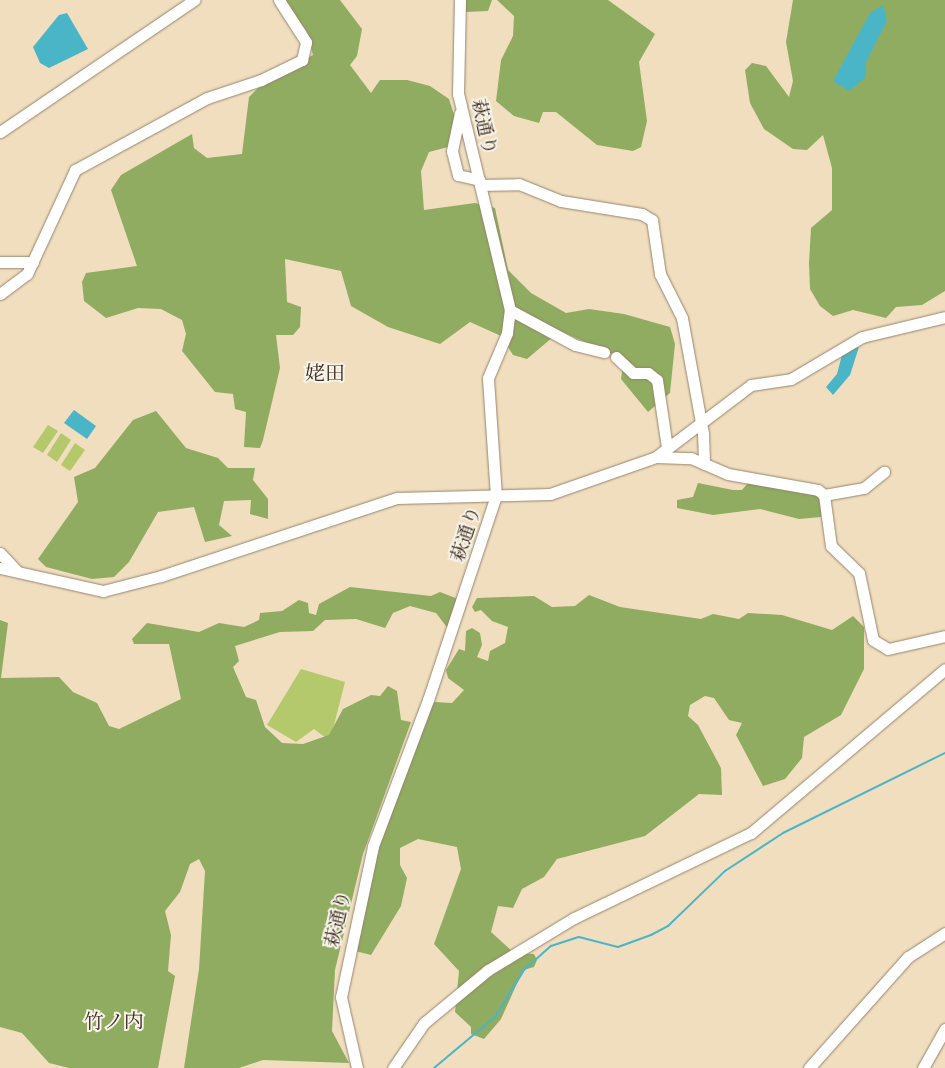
<!DOCTYPE html>
<meta charset="utf-8">
<style>
body{margin:0}
#map{position:relative;width:945px;height:1068px;overflow:hidden;background:#f1debe;font-family:"IM FELL Great Primer","Noto Serif JP",serif}
div>[style]{position:absolute}
[style*='--x']{left:calc(var(--x)*1px);top:calc(var(--y)*1px);width:calc(var(--w)*1px);rotate:calc(var(--a)*1deg)}
.green>*{inset:0;background:#b4c86c}
.forest>*{inset:0;background:#8fac60}
.water>*{inset:0;background:#4bb5c8}
.stream>*{height:2px;margin:-1px;padding:0 1px;transform-origin:1px;border-radius:1px;background:#4bb5c8}
.roads{filter:drop-shadow(0 0 1px #96846e) drop-shadow(0 0 1px #96846e)}
.minor>*{height:11px;margin:-5.5px;padding:0 5.5px;transform-origin:5.5px;border-radius:5.5px;background:#fff}
span{translate:-50% -50%;white-space:nowrap;text-align:center;line-height:1.15;-webkit-text-stroke:4px #f7f3e8;paint-order:stroke}
.street-label{font-size:19px;color:#3b2a1e}
.neighbourhood-label{font-size:20px;color:#3b2a1e}
</style>
<div id="map">
<div class="green">
<div style="clip-path:polygon(48px 425px,58px 431px,43px 453px,33px 447px)"></div>
<div style="clip-path:polygon(61px 433px,71px 440px,57px 462px,47px 455px)"></div>
<div style="clip-path:polygon(75px 443px,85px 450px,70px 471px,61px 465px)"></div>
<div style="clip-path:polygon(301px 669px,345px 682px,332px 733px,326px 738px,314px 729px,296px 742px,267px 725px)"></div>
</div>
<div class="forest">
<div style="clip-path:polygon(282px 0,340px 0,362px 29px,357px 56px,350px 65px,371px 93px,380px 80px,407px 80px,430px 86px,449px 99px,456px 121px,448px 147px,429px 152px,421px 171px,424px 210px,475px 203px,495px 208px,508px 270px,531px 293px,566px 313px,589px 309px,624px 314px,670px 327px,675px 344px,670px 393px,648px 412px,621px 379px,624px 359px,560px 331px,527px 359px,513px 355px,501px 336px,470px 322px,440px 344px,388px 327px,351px 306px,341px 271px,285px 259px,287px 302px,301px 307px,300px 327px,293px 335px,276px 335px,280px 368px,263px 440px,260px 448px,244px 447px,246px 412px,235px 409px,233px 394px,215px 392px,182px 351px,186px 334px,182px 320px,161px 309px,138px 308px,106px 318px,84px 301px,82px 282px,86px 273px,137px 266px,111px 190px,121px 175px,192px 134px,194px 148px,207px 158px,242px 154px,249px 97px,263px 83px,313px 55px,306px 30px)"></div>
<div style="clip-path:polygon(466px 0,492px 0,488px 11px,466px 12px)"></div>
<div style="clip-path:polygon(497px 0,608px 0,655px 34px,639px 62px,647px 121px,641px 147px,633px 151px,597px 145px,556px 112px,543px 112px,539px 123px,514px 116px,496px 101px,501px 60px,513px 36px,514px 16px)"></div>
<div style="clip-path:polygon(793px 0,945px 0,945px 291px,922px 305px,896px 307px,886px 318px,853px 310px,833px 316px,820px 306px,810px 289px,809px 263px,811px 228px,832px 210px,832px 168px,823px 135px,807px 150px,793px 149px,764px 129px,750px 103px,745px 70px,752px 63px,766px 66px,789px 97px,793px 81px,786px 42px)"></div>
<div style="clip-path:polygon(156px 411px,186px 448px,218px 458px,228px 468px,255px 468px,253px 480px,268px 499px,268px 519px,250px 514px,251px 500px,224px 501px,219px 525px,232px 536px,205px 542px,194px 507px,158px 512px,129px 562px,114px 577px,92px 579px,46px 567px,38px 559px,78px 502px,74px 477px,95px 468px,133px 420px)"></div>
<div style="clip-path:polygon(698px 483px,733px 490px,742px 490px,748px 483px,813px 491px,821px 500px,821px 517px,799px 519px,760px 509px,713px 515px,677px 508px,677px 500px,693px 497px)"></div>
<div style="clip-path:polygon(350px 587px,431px 596px,440px 592px,458px 599px,449px 630px,436px 613px,410px 606px,393px 613px,385px 628px,356px 619px,325px 620px,313px 631px,280px 632px,235px 646px,239px 661px,233px 667px,246px 697px,256px 700px,265px 727px,282px 743px,303px 744px,329px 735px,343px 709px,371px 695px,380px 696px,388px 686px,397px 691px,401px 720px,411px 722px,363px 854px,335px 970px,332px 1031px,349px 1063px,263px 1060px,239px 1068px,184px 1068px,199px 969px,205px 871px,199px 859px,190px 864px,180px 892px,165px 911px,171px 935px,168px 971px,175px 976px,158px 1068px,69px 1068px,49px 1063px,22px 1033px,0 1027px,0 620px,8px 623px,1px 678px,59px 677px,73px 692px,97px 703px,109px 726px,119px 729px,181px 699px,169px 644px,134px 644px,132px 639px,147px 623px,199px 632px,219px 623px,244px 627px,259px 620px,260px 613px,282px 611px,299px 600px,308px 603px,309px 613px,316px 615px,319px 604px)"></div>
<div style="clip-path:polygon(589px 595px,620px 607px,701px 619px,713px 614px,739px 619px,748px 613px,782px 615px,832px 630px,853px 616px,864px 627px,864px 669px,841px 715px,804px 737px,802px 758px,785px 779px,763px 786px,736px 735px,742px 723px,729px 720px,714px 698px,705px 696px,690px 705px,688px 716px,698px 725px,721px 768px,722px 795px,699px 794px,645px 836px,557px 859px,544px 877px,522px 889px,513px 908px,498px 906px,491px 932px,514px 953px,534px 954px,537px 960px,534px 967px,523px 970px,501px 1019px,484px 1039px,471px 1034px,471px 1027px,455px 1012px,459px 971px,434px 944px,461px 869px,457px 847px,418px 839px,400px 848px,400px 865px,407px 878px,401px 906px,371px 955px,355px 951px,370px 871px,434px 702px,452px 703px,464px 690px,448px 678px,446px 670px,459px 649px,465px 651px,466px 631px,472px 628px,480px 633px,482px 645px,477px 657px,488px 661px,490px 651px,505px 643px,508px 627px,492px 621px,481px 610px,475px 612px,472px 607px,477px 598px,534px 596px,552px 607px,575px 606px)"></div>
</div>
<div class="water">
<div style="clip-path:polygon(883px 5px,887px 21px,866px 62px,865px 78px,849px 91px,833px 81px,870px 13px)"></div>
<div style="clip-path:polygon(67px 13px,88px 49px,49px 68px,40px 63px,33px 47px,59px 15px)"></div>
<div style="clip-path:polygon(859px 347px,850px 375px,833px 395px,826px 387px,837px 374px,843px 351px)"></div>
<div style="clip-path:polygon(74px 410px,96px 426px,87px 439px,64px 423px)"></div>
</div>
<div class="stream">
<div style="--x:434;--y:1068;--w:81;--a:-40"></div>
<div style="--x:496;--y:1016;--w:54;--a:-58.7"></div>
<div style="--x:524;--y:970;--w:36;--a:-42"></div>
<div style="--x:551;--y:946;--w:29;--a:-18"></div>
<div style="--x:579;--y:937;--w:40;--a:14.4"></div>
<div style="--x:618;--y:947;--w:35;--a:-20"></div>
<div style="--x:651;--y:935;--w:19;--a:-28"></div>
<div style="--x:668;--y:926;--w:79;--a:-44"></div>
<div style="--x:725;--y:871;--w:69;--a:-33.2"></div>
<div style="--x:783;--y:833;--w:181;--a:-26.3"></div>
</div>
<div class="roads">
<div class="minor">
<div style="--x:460;--y:113;--w:39;--a:102"></div>
<div style="--x:452;--y:151;--w:25;--a:76"></div>
<div style="--x:458;--y:175;--w:22;--a:13"></div>
<div style="--x:0;--y:132;--w:235;--a:-34.2"></div>
<div style="--x:480;--y:185;--w:39;--a:-1"></div>
<div style="--x:519;--y:184;--w:45;--a:22"></div>
<div style="--x:561;--y:201;--w:82;--a:9.1"></div>
<div style="--x:642;--y:214;--w:12;--a:31"></div>
<div style="--x:652;--y:220;--w:55;--a:81.6"></div>
<div style="--x:660;--y:274;--w:49;--a:63.4"></div>
<div style="--x:682;--y:318;--w:117;--a:79.7"></div>
<div style="--x:703;--y:433;--w:31;--a:88"></div>
<div style="--x:0;--y:262;--w:33;--a:0"></div>
<div style="--x:0;--y:294;--w:34;--a:-37"></div>
<div style="--x:27;--y:274;--w:115;--a:-65.2"></div>
<div style="--x:75;--y:170;--w:150;--a:-28.6"></div>
<div style="--x:207;--y:98;--w:57;--a:-18.4"></div>
<div style="--x:261;--y:80;--w:46;--a:-26"></div>
<div style="--x:302;--y:60;--w:18;--a:-77"></div>
<div style="--x:306;--y:42;--w:50;--a:-122.7"></div>
<div style="--x:510;--y:310;--w:74;--a:28.3"></div>
<div style="--x:575;--y:345;--w:30;--a:14"></div>
<div style="--x:616;--y:357;--w:23;--a:43"></div>
<div style="--x:633;--y:373;--w:15;--a:0"></div>
<div style="--x:648;--y:373;--w:11;--a:38"></div>
<div style="--x:657;--y:380;--w:69;--a:81.6"></div>
<div style="--x:656;--y:457;--w:35;--a:2"></div>
<div style="--x:691;--y:458;--w:40;--a:23.4"></div>
<div style="--x:728;--y:474;--w:91;--a:10.1"></div>
<div style="--x:818;--y:490;--w:8;--a:40"></div>
<div style="--x:824;--y:495;--w:51;--a:82.2"></div>
<div style="--x:831;--y:546;--w:39;--a:44"></div>
<div style="--x:859;--y:573;--w:68;--a:78.2"></div>
<div style="--x:873;--y:640;--w:17;--a:31"></div>
<div style="--x:888;--y:649;--w:58;--a:-12.8"></div>
<div style="--x:824;--y:495;--w:41;--a:-9.9"></div>
<div style="--x:864;--y:488;--w:26;--a:-39"></div>
<div style="--x:0;--y:553;--w:25;--a:47"></div>
<div style="--x:0;--y:568;--w:106;--a:12.6"></div>
<div style="--x:103;--y:591;--w:60;--a:-14.5"></div>
<div style="--x:161;--y:576;--w:249;--a:-18.3"></div>
<div style="--x:397;--y:498;--w:153;--a:-1.5"></div>
<div style="--x:550;--y:494;--w:112;--a:-19.2"></div>
<div style="--x:656;--y:457;--w:119;--a:-37.2"></div>
<div style="--x:751;--y:385;--w:40;--a:-8.5"></div>
<div style="--x:791;--y:379;--w:82;--a:-30.6"></div>
<div style="--x:862;--y:337;--w:85;--a:-13.5"></div>
<div style="--x:357;--y:1068;--w:73;--a:-102.7"></div>
<div style="--x:341;--y:997;--w:154;--a:-78"></div>
<div style="--x:373;--y:846;--w:156;--a:-69.4"></div>
<div style="--x:428;--y:700;--w:215;--a:-71.6"></div>
<div style="--x:496;--y:496;--w:118;--a:-93.9"></div>
<div style="--x:488;--y:378;--w:49;--a:-67.1"></div>
<div style="--x:507;--y:333;--w:23;--a:-83"></div>
<div style="--x:510;--y:310;--w:222;--a:-103.5"></div>
<div style="--x:458;--y:94;--w:94;--a:-88.8"></div>
<div style="--x:393;--y:1068;--w:55;--a:-55.4"></div>
<div style="--x:424;--y:1023;--w:83;--a:-39.6"></div>
<div style="--x:488;--y:970;--w:100;--a:-31.2"></div>
<div style="--x:574;--y:918;--w:196;--a:-25.7"></div>
<div style="--x:751;--y:833;--w:254;--a:-40.2"></div>
<div style="--x:809;--y:1068;--w:149;--a:-48.3"></div>
<div style="--x:908;--y:957;--w:44;--a:-33"></div>
<div style="--x:923;--y:1068;--w:45;--a:-60.6"></div>
</div>
</div>
<div class="street-label">
<span style="left:484px;top:127px;rotate:77deg">萩通り</span>
<span style="left:466px;top:534px;rotate:-72deg">萩通り</span>
<span style="left:338px;top:919px;rotate:-77deg">萩通り</span>
</div>
<div class="neighbourhood-label">
<span style="left:325px;top:373px">姥田</span>
<span style="left:114px;top:1021px">竹ノ内</span>
</div>
</div>
